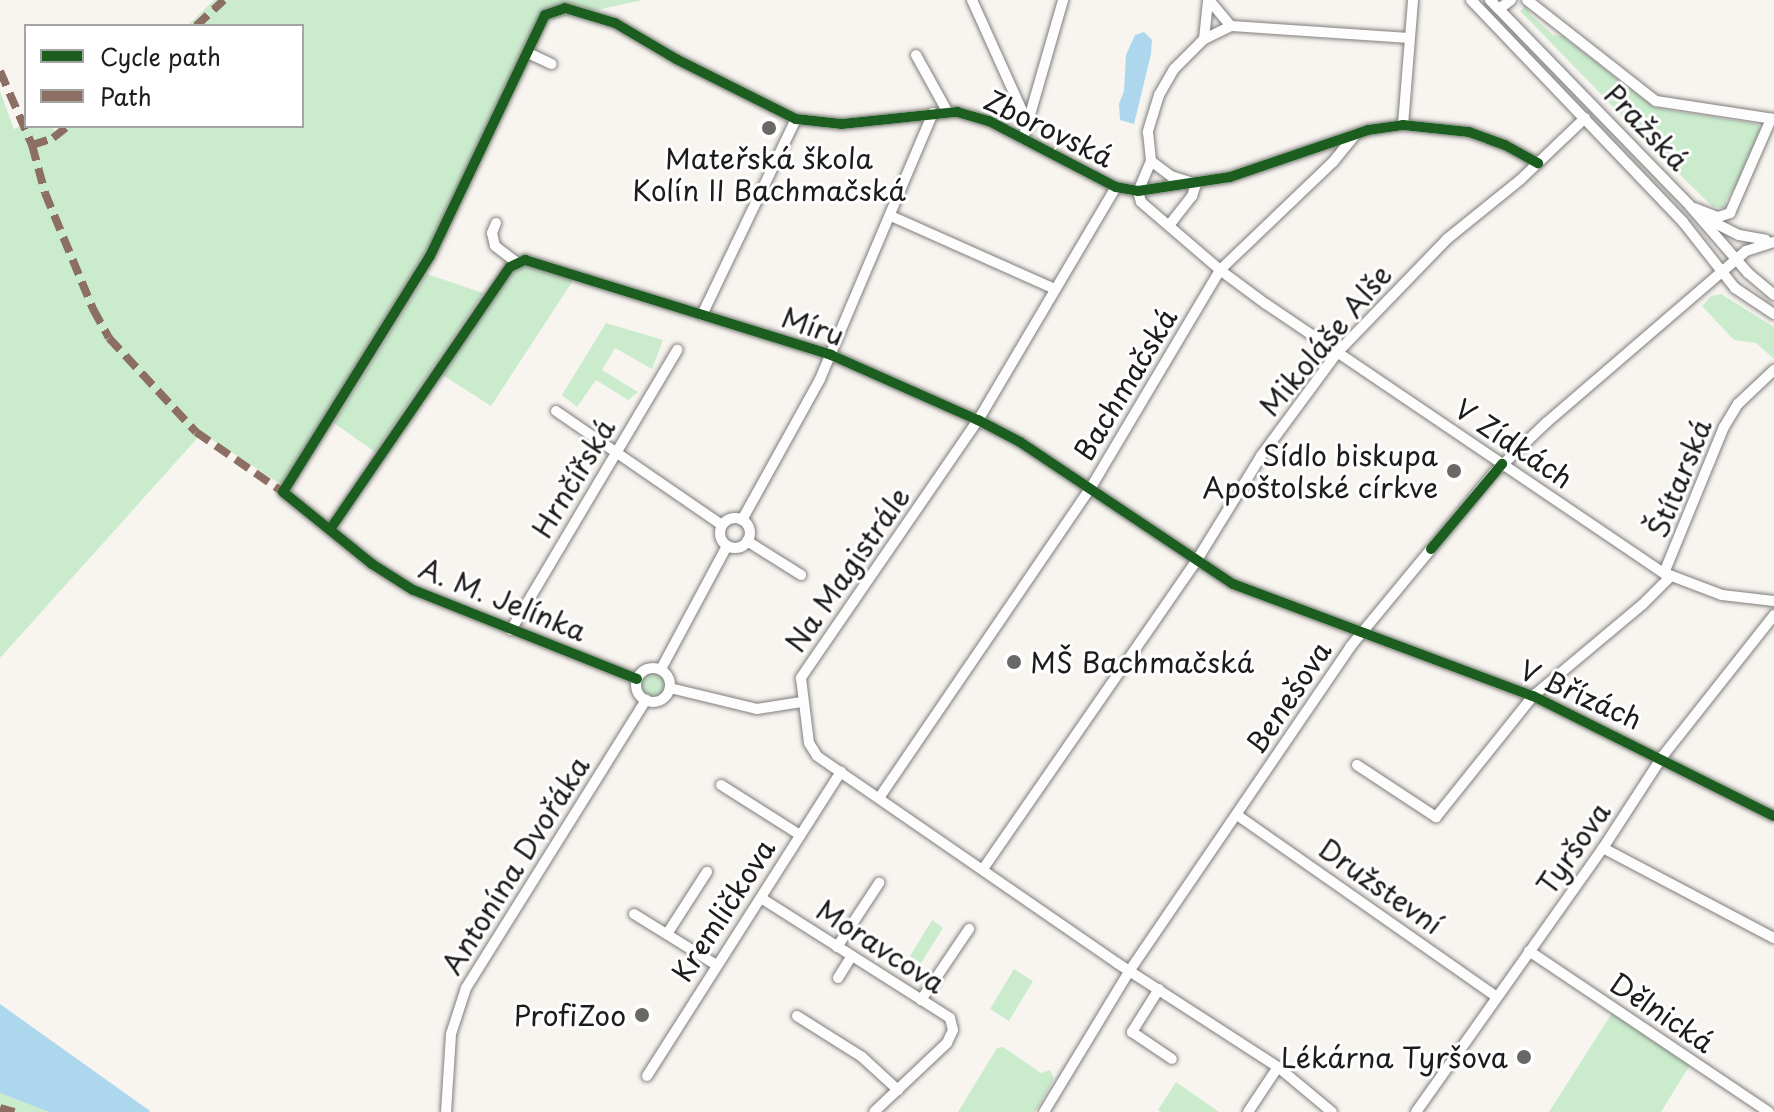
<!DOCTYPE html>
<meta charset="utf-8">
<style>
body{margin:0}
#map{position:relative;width:1774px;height:1112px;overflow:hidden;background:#f8f4f0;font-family:"Playpen Sans",sans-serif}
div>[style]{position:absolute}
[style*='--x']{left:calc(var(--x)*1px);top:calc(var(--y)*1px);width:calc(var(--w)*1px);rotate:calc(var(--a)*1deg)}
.green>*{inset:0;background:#caeccd}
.round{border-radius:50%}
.water>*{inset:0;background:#acd7ed}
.roads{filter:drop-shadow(0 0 2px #7f7d7b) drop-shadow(0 0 2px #7f7d7b)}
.minor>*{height:10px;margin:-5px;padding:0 5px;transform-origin:5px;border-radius:5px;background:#fefdfd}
.minor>.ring{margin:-5px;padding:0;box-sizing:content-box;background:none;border:10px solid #fefdfd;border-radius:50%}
.quiet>*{height:8px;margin-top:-4px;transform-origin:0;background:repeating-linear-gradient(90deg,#8d6e63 0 16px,transparent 0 24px)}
.cycleway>*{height:10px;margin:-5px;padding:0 5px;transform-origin:5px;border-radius:5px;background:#1b5e20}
.dots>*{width:22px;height:22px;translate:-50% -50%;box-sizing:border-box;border:4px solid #fff;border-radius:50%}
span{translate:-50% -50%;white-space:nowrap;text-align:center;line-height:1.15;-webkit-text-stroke:6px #fff;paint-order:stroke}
.street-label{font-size:28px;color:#1c1c1c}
.poi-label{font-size:28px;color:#1c1c1c}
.right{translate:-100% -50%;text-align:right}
.left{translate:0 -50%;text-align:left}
.legend{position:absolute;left:24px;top:24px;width:280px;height:104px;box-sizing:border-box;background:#fff;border:2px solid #a4a4a4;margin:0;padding:10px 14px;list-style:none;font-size:24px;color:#1c1c1c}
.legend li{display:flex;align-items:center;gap:16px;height:40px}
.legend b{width:40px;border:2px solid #a4a4a4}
</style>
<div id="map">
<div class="green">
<div style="clip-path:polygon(214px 0,643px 0,537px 23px,455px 203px,282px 485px,202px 433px,0 658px,0 91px,14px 129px,26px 124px,49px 126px,56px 131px,63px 126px,302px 126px,302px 26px,187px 26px)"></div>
<div style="clip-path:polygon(1523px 2px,1531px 15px,1553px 35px,1562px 36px,1655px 108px,1758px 124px,1760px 129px,1739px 180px,1726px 200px,1726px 208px,1713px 207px,1667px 162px,1520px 11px,1524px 8px)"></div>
<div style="clip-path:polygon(526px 264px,574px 279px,491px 406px,441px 374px,517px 265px)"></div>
<div style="clip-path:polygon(427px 274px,483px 293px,375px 452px,334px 423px)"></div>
<div style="clip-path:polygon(1721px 294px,1774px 327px,1774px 359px,1756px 343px,1734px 340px,1702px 306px,1711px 296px)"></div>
<div style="clip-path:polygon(606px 323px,663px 340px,652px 369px,615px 348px,602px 370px,638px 392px,628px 400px,596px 380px,577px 407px,562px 395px)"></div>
<div class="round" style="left:641px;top:673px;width:24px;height:24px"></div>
<div style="clip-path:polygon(932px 920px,943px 928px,921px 963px,910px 956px)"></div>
<div style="clip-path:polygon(1014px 969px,1033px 981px,1009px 1021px,990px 1009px)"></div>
<div style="clip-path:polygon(1612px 1013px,1690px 1065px,1661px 1112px,1549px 1112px)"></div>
<div style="clip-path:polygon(1003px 1047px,1041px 1073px,1050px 1070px,1054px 1079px,1035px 1112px,958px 1112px,997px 1048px)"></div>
<div style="clip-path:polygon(1176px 1082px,1219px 1112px,1161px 1112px,1158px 1110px)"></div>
<div style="clip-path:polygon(0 1093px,49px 1112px,0 1112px)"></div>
</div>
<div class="water">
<div style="clip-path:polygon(1144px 32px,1152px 40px,1151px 54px,1134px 124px,1120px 120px,1119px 104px,1124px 91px,1126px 55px,1135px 35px)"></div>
<div style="clip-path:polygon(0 1004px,150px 1111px,149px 1112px,49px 1112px,0 1093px)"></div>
</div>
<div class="roads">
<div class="minor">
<div style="--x:972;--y:0;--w:138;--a:65.7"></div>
<div style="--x:1209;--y:0;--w:34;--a:50"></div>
<div style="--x:1471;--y:0;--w:307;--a:46.3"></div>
<div style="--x:1683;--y:222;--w:84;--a:51.8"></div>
<div style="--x:1735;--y:288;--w:47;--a:33.7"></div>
<div style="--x:1490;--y:0;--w:287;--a:45.8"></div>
<div style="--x:1690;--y:206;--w:89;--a:49.1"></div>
<div style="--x:1748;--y:273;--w:34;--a:40"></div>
<div style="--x:1527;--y:0;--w:164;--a:38.1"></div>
<div style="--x:1656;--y:101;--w:119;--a:8.7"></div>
<div style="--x:1499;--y:9;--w:15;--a:-37"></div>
<div style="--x:1409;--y:38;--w:178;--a:-176.1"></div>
<div style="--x:1231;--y:26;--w:30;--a:154"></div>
<div style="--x:1204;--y:39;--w:42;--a:135"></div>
<div style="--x:1174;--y:69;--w:30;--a:120"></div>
<div style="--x:1159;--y:95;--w:39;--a:107"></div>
<div style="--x:1148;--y:132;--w:29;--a:84"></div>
<div style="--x:1151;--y:161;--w:33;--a:113"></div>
<div style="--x:1138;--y:191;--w:11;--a:75"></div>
<div style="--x:1141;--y:202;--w:104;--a:40.7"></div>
<div style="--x:1220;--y:270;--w:57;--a:36.5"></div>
<div style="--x:1266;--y:304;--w:480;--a:34.1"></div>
<div style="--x:1664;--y:573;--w:62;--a:20.8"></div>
<div style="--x:1722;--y:595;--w:52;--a:6.6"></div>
<div style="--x:1204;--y:39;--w:39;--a:-84"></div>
<div style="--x:528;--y:53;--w:26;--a:25"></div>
<div style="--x:916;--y:55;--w:64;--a:61"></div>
<div style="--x:1403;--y:125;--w:125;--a:-85.4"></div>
<div style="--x:1023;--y:139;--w:145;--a:-73.9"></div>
<div style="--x:1151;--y:161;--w:25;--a:37"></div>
<div style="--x:1171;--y:176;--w:26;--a:18"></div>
<div style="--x:1196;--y:184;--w:13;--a:108"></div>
<div style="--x:1192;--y:196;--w:37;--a:128"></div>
<div style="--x:1116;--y:187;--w:271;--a:120.6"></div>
<div style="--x:978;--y:420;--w:313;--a:124.5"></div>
<div style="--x:801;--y:678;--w:65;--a:83"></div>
<div style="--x:809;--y:743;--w:15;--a:58"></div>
<div style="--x:817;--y:756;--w:364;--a:34.6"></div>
<div style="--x:1117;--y:963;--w:192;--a:32.9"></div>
<div style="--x:1278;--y:1067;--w:70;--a:39.8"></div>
<div style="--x:1694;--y:208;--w:26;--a:21"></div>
<div style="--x:1718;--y:217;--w:13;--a:-18"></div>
<div style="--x:1730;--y:213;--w:103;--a:-66.4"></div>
<div style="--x:891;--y:216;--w:180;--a:24"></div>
<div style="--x:1703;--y:217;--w:40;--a:26.6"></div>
<div style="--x:1739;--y:235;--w:27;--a:10"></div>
<div style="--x:496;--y:223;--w:11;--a:112"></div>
<div style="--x:492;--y:233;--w:13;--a:77"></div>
<div style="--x:495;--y:246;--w:26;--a:37"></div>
<div style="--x:702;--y:315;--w:217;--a:-64.4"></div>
<div style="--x:556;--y:411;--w:201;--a:34.5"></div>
<div class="ring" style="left:720px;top:518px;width:20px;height:20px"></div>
<div style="--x:742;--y:520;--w:161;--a:-61"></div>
<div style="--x:820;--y:379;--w:289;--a:-67"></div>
<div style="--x:331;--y:528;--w:316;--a:-55.6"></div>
<div style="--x:510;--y:267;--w:17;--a:-25"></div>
<div style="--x:525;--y:260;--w:320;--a:17.2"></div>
<div style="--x:831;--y:355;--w:161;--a:23.9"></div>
<div style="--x:978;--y:420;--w:47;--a:27.6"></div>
<div style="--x:1020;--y:442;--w:256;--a:33.7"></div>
<div style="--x:1233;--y:584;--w:320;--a:20.5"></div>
<div style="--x:1533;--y:696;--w:269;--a:26.5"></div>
<div style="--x:747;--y:541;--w:64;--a:32.2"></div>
<div style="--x:1664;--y:573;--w:158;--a:-67.7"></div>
<div style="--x:1724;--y:427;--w:27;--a:-59"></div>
<div style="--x:1738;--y:404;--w:50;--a:-43.4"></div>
<div style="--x:511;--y:630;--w:326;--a:-59.3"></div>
<div class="ring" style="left:636px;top:668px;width:24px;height:24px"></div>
<div style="--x:661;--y:669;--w:140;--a:-61.8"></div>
<div style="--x:637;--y:679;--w:241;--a:-158.3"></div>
<div style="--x:413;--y:590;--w:49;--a:-147.6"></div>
<div style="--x:372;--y:564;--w:114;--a:-141"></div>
<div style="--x:283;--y:492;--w:278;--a:-58.1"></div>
<div style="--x:430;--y:256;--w:267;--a:-64.5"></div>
<div style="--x:545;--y:15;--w:21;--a:-19"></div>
<div style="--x:565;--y:8;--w:52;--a:16.7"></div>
<div style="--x:615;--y:23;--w:71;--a:30.5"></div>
<div style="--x:676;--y:59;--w:134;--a:26.6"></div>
<div style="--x:796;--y:119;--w:46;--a:6.2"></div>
<div style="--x:842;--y:124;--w:116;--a:-6"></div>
<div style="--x:957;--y:112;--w:33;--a:16"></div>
<div style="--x:989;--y:121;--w:143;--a:27.5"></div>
<div style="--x:1116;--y:187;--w:22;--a:10"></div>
<div style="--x:1138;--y:191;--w:93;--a:-8.7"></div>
<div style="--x:1230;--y:177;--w:146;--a:-18.8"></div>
<div style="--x:1368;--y:130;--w:35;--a:-8"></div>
<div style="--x:1403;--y:125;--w:66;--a:6.1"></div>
<div style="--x:1469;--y:132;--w:38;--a:20"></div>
<div style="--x:1505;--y:145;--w:38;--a:29"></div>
<div style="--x:670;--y:688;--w:89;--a:13.6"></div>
<div style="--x:757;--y:709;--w:45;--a:-9"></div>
<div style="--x:1357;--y:765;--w:95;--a:33.4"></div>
<div style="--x:1436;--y:817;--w:155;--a:-51.3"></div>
<div style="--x:1533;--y:696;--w:142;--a:-39.9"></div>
<div style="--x:1642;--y:605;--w:41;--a:-45"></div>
<div style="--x:721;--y:785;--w:93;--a:32.3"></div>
<div style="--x:879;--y:798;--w:374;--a:-55.7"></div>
<div style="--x:1090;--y:489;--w:255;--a:-59.3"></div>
<div style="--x:1220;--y:270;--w:156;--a:-43.7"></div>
<div style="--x:1333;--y:162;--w:36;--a:-51"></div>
<div style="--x:1237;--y:815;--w:317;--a:35"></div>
<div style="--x:1603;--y:848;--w:193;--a:27.8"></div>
<div style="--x:983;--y:869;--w:372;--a:-55.3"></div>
<div style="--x:1195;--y:563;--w:126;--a:-58.3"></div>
<div style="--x:1261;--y:456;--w:128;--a:-53.6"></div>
<div style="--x:1337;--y:353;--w:158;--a:-46"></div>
<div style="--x:1447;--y:239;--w:94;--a:-38.9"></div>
<div style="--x:1520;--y:180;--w:90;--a:-43.6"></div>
<div style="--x:761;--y:898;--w:224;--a:32.4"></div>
<div style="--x:950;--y:1018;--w:12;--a:76"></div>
<div style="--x:953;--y:1030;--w:14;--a:115"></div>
<div style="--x:947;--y:1043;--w:100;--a:136.6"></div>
<div style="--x:634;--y:914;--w:95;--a:31.7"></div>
<div style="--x:667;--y:934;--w:74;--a:-57.2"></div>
<div style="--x:837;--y:947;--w:77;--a:-56.7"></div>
<div style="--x:1529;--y:951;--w:289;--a:33.9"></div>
<div style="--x:838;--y:978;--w:26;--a:-58"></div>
<div style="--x:1159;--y:989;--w:51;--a:122.1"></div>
<div style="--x:1132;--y:1032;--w:48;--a:34"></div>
<div style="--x:921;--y:1000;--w:86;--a:-55.9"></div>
<div style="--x:797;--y:1016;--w:77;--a:32.2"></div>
<div style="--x:862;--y:1057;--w:49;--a:42.5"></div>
<div style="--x:647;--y:1076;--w:361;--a:-57.5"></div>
<div style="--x:446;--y:1112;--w:78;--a:-86.3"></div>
<div style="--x:451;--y:1034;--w:48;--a:-71.9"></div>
<div style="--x:466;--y:988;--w:340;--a:-58"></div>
<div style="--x:1044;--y:1112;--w:166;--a:-58.8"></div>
<div style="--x:1130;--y:970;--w:391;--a:-55.7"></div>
<div style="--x:1350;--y:647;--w:226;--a:-50.4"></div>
<div style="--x:1494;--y:473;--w:72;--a:-43.9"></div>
<div style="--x:1546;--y:423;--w:264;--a:-40.7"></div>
<div style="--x:1746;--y:251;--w:29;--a:-18"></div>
<div style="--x:1248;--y:1112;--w:54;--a:-56.3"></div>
<div style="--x:1416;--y:1112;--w:324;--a:-54.7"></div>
<div style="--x:1603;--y:848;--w:108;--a:-57"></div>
<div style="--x:1662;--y:757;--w:181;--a:-51.7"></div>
</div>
</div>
<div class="quiet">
<div style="--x:196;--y:26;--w:38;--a:-43"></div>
<div style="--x:0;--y:71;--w:81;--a:66.6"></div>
<div style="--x:32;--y:145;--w:50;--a:74.8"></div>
<div style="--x:45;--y:193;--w:126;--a:67.5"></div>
<div style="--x:93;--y:309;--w:33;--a:61"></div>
<div style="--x:109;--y:338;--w:128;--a:47.2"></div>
<div style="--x:196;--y:432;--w:106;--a:34.6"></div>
<div style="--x:32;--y:145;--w:22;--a:-18"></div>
<div style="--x:53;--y:138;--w:19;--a:-39"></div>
<div style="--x:0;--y:1108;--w:15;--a:16"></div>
</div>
<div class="cycleway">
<div style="--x:331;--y:528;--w:316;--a:-55.6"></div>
<div style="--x:510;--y:267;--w:17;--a:-25"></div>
<div style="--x:525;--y:260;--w:320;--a:17.2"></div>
<div style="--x:831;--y:355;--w:161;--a:23.9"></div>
<div style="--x:978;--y:420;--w:47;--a:27.6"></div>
<div style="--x:1020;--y:442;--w:256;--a:33.7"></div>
<div style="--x:1233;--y:584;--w:320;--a:20.5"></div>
<div style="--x:1533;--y:696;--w:269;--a:26.5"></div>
<div style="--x:1431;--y:549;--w:111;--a:-50.1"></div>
<div style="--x:637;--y:679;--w:241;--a:-158.3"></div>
<div style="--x:413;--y:590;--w:49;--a:-147.6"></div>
<div style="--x:372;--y:564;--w:114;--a:-141"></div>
<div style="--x:283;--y:492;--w:278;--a:-58.1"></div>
<div style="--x:430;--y:256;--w:267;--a:-64.5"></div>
<div style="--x:545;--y:15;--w:21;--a:-19"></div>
<div style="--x:565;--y:8;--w:52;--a:16.7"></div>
<div style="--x:615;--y:23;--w:71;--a:30.5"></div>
<div style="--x:676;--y:59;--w:134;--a:26.6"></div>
<div style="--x:796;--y:119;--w:46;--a:6.2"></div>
<div style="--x:842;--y:124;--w:116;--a:-6"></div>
<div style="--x:957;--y:112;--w:33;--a:16"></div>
<div style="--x:989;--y:121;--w:143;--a:27.5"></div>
<div style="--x:1116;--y:187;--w:22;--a:10"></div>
<div style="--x:1138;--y:191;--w:93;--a:-8.7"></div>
<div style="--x:1230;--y:177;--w:146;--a:-18.8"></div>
<div style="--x:1368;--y:130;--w:35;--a:-8"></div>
<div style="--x:1403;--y:125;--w:66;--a:6.1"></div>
<div style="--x:1469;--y:132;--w:38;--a:20"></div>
<div style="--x:1505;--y:145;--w:38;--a:29"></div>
</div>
<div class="dots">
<div style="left:769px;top:128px;background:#696866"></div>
<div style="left:1454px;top:471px;background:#696866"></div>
<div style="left:1014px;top:662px;background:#696866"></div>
<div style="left:642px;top:1015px;background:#696866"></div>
<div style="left:1524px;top:1057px;background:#696866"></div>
</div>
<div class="street-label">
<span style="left:1647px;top:127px;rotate:46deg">Pražská</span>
<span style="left:1049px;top:128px;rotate:26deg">Zborovská</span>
<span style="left:813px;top:326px;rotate:19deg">Míru</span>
<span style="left:1325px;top:340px;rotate:-50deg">Mikoláše Alše</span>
<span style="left:1125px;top:384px;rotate:-59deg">Bachmačská</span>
<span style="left:1514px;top:443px;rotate:34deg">V Zídkách</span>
<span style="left:573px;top:478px;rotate:-59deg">Hrnčířská</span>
<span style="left:1679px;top:478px;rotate:-68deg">Štítarská</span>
<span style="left:847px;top:569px;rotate:-55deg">Na Magistrále</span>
<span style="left:503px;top:599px;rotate:22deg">A. M. Jelínka</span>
<span style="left:1581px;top:694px;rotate:24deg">V Břízách</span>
<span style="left:1288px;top:697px;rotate:-56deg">Benešova</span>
<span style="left:1573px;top:848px;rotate:-55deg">Tyršova</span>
<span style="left:515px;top:865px;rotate:-58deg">Antonína Dvořáka</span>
<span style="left:1381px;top:886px;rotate:35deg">Družstevní</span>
<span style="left:723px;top:910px;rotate:-57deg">Kremličkova</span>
<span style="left:881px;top:946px;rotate:33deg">Moravcova</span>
<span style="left:1662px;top:1012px;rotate:34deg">Dělnická</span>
</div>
<div class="poi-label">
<span style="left:769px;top:174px">Mateřská škola<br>Kolín II Bachmačská</span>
<span class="right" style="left:1438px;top:471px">Sídlo biskupa<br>Apoštolské církve</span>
<span class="left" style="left:1030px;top:662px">MŠ Bachmačská</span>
<span class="right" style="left:626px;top:1015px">ProfiZoo</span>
<span class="right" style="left:1508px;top:1057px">Lékárna Tyršova</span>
</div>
<ul class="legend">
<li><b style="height:10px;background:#1b5e20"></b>Cycle path</li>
<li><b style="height:10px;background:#8d6e63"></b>Path</li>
</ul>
</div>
